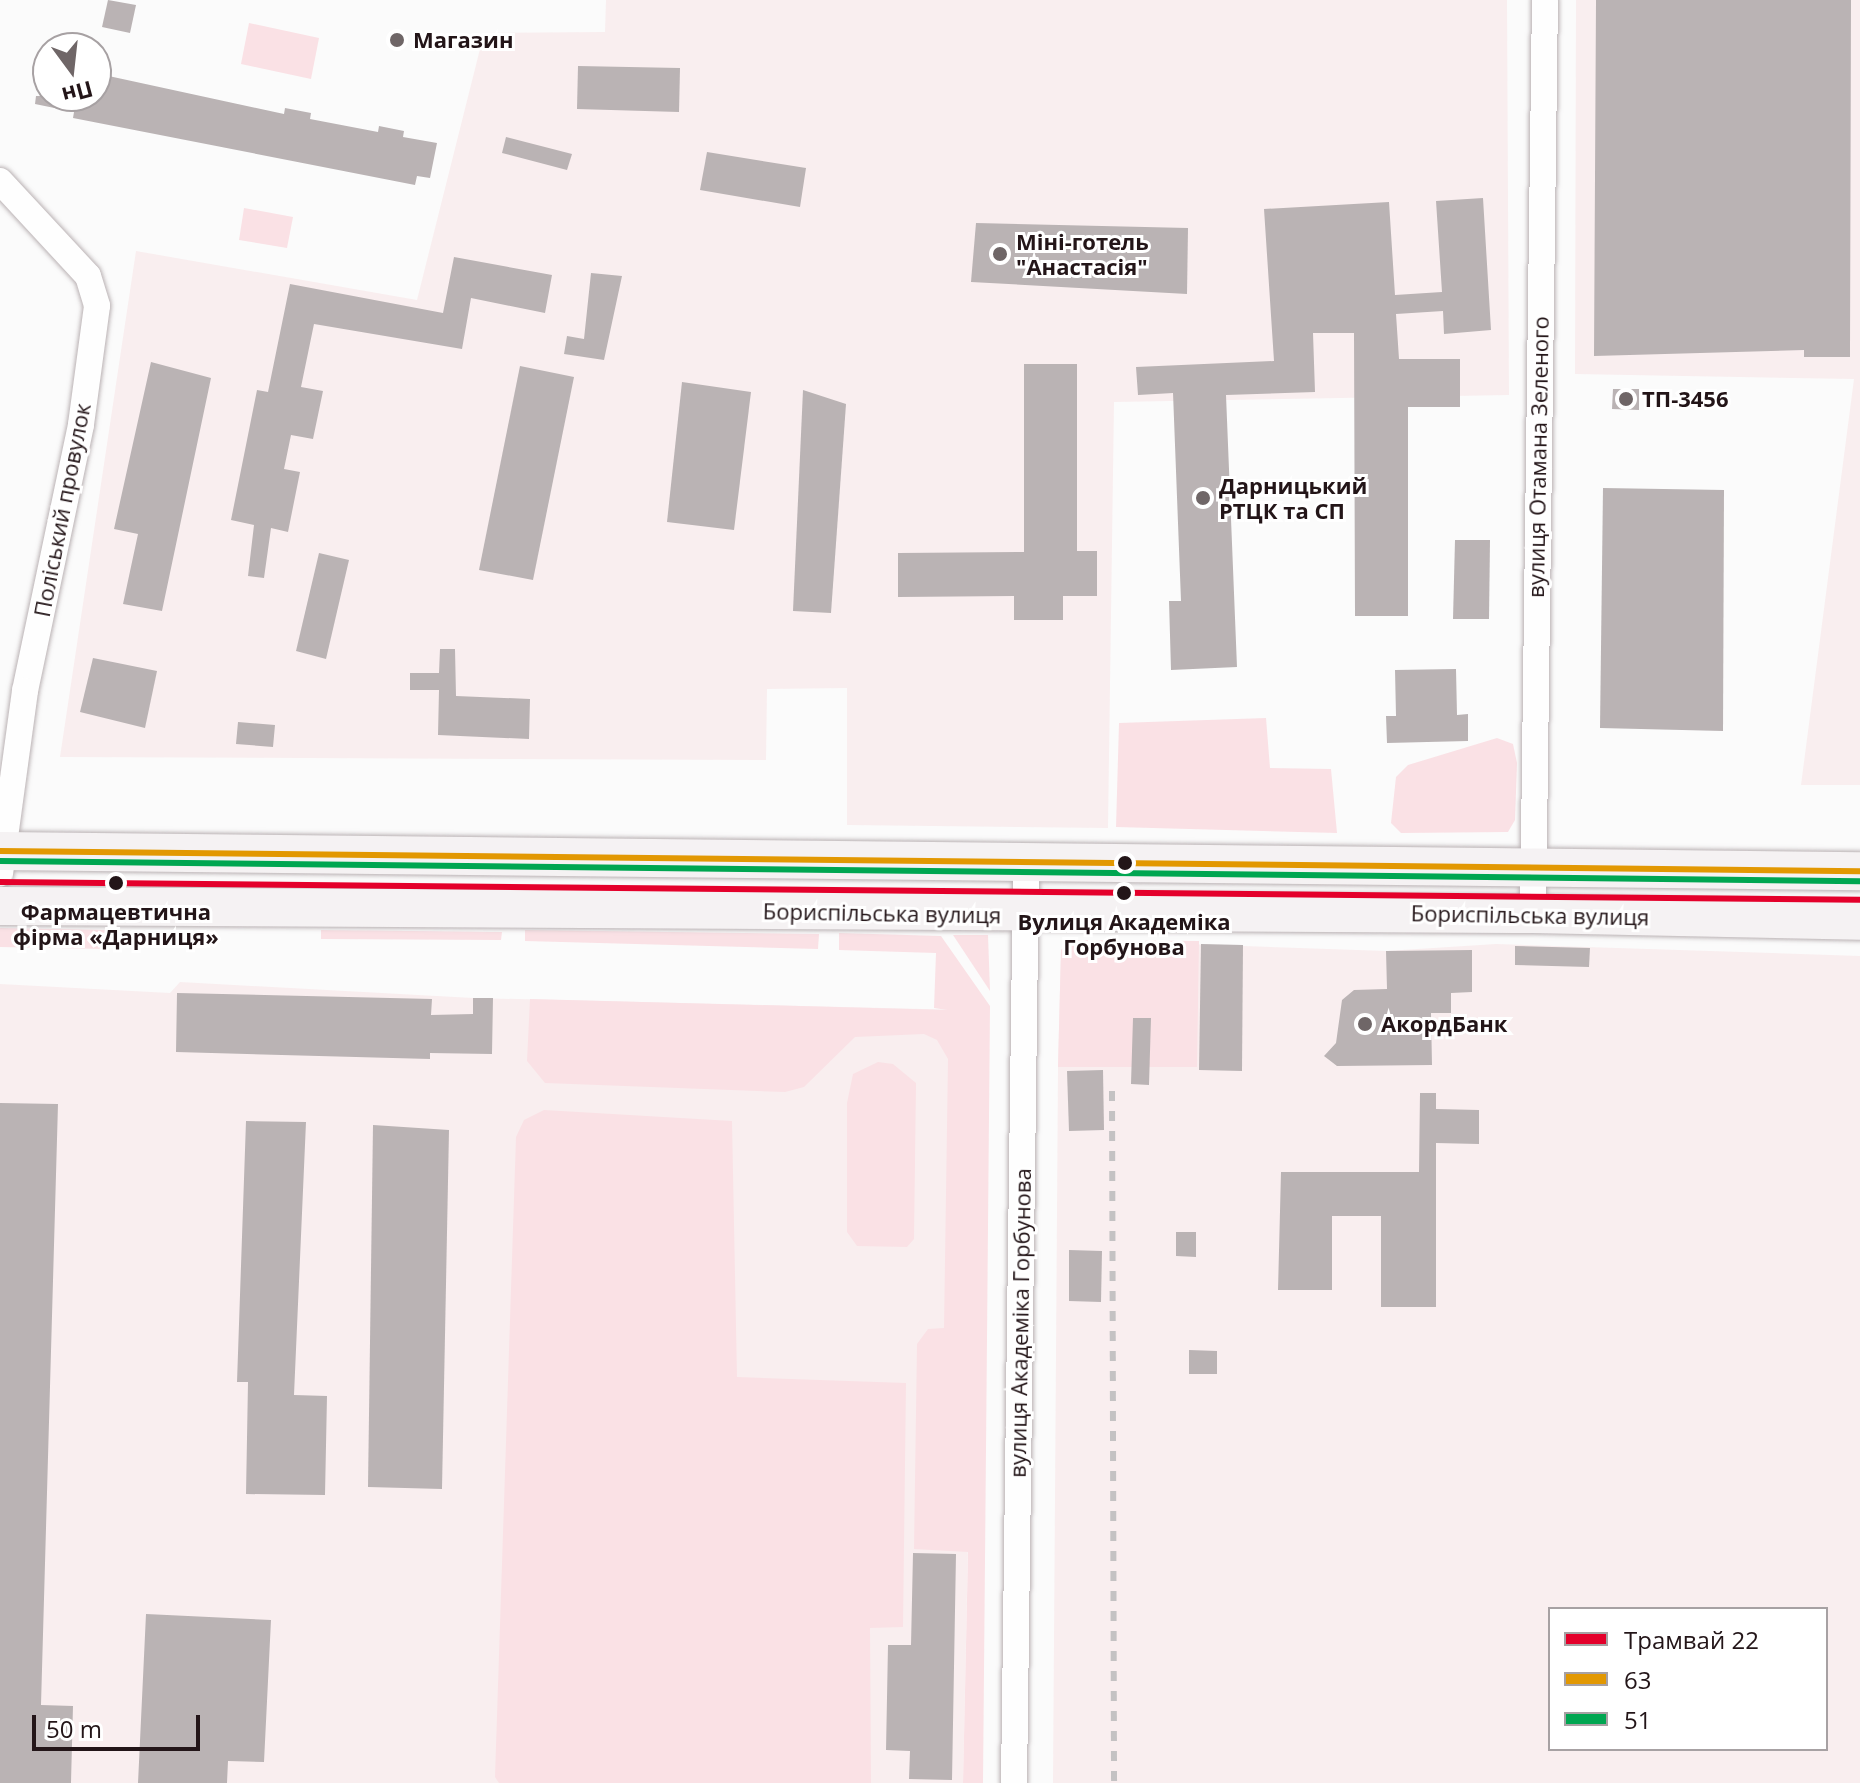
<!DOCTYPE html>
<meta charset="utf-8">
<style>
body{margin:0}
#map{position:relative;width:1860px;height:1783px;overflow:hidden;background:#fbfbfb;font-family:"Open Sans",sans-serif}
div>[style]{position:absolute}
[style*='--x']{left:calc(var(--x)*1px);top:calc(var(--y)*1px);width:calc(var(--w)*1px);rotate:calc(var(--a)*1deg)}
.built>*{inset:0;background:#f9eeef}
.green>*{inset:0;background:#fae1e5}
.building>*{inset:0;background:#bab3b4}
.roads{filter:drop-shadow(0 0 2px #bab2b4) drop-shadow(0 0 2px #bab2b4)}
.street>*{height:26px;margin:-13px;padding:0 13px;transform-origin:13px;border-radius:13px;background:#fefefe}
.secondary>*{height:38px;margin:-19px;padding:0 19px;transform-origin:19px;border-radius:19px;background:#f5f2f3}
.rail>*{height:6px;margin-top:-3px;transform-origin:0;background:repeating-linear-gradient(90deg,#c4c2c3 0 10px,transparent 0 20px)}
.bus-1>*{height:6px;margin:-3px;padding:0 3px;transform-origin:3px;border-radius:3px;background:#e29802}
.bus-2>*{height:6px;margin:-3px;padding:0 3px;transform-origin:3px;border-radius:3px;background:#00a651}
.tram-1>*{height:6px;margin:-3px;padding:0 3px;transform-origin:3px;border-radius:3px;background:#e4002b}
.dots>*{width:22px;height:22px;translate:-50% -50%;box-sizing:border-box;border:4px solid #fff;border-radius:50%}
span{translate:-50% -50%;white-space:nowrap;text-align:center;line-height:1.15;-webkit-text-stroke:6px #fff;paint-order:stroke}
.poi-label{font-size:22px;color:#231518;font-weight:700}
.left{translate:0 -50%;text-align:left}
.street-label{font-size:22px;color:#231518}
.stop-label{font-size:22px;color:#231518;font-weight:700}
.legend{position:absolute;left:1548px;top:1607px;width:280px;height:144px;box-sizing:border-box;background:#fff;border:2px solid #a7a1a3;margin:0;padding:10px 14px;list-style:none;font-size:24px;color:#231518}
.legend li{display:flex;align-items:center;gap:16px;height:40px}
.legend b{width:40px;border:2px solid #a7a1a3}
.north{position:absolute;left:32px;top:32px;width:80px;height:80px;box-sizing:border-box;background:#fff;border:2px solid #a7a1a3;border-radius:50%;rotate:165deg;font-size:22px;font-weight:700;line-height:32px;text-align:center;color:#231518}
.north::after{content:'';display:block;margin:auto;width:28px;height:36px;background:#6f6667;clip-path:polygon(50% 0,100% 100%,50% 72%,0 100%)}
.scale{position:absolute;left:32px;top:1715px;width:168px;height:36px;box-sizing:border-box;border:4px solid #231518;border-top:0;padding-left:10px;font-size:24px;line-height:28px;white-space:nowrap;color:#231518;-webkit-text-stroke:6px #fff;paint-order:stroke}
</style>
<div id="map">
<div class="built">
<div style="clip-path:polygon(606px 0,1507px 0,1509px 395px,1114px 402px,1108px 828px,847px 825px,847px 688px,767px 689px,766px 760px,60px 757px,136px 251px,417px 300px,484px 33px,605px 32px)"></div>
<div style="clip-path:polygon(1576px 0,1860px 0,1860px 785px,1801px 785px,1854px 379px,1575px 374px)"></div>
<div style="clip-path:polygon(evenodd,1071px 940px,1386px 951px,1496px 944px,1860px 956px,1860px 1783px,1053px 1783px,1058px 1067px,1061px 950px,1071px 940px,1550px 1609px,1826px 1609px,1826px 1749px,1550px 1749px,1550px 1609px)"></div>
<div style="clip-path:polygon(180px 982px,473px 998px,964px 1010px,979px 1022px,963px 1783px,0 1783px,0 984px,170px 993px)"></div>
</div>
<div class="green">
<div style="clip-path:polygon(249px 23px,319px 38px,311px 79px,241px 64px)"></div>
<div style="clip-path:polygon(244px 208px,293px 217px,287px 248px,239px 240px)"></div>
<div style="clip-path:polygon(1266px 718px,1270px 768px,1331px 769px,1337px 833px,1116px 827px,1119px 723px)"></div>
<div style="clip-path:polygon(1497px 738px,1513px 744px,1517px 763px,1515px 820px,1508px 832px,1401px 833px,1391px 823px,1396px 777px,1408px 765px)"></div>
<div style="clip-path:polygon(0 928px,113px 930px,112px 942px,105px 949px,0 947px)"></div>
<div style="clip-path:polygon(321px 930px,502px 932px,501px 940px,321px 939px)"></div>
<div style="clip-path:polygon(525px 930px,819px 934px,818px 949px,525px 941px)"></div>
<div style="clip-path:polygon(839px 933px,941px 936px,990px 1006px,983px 1783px,963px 1783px,968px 1552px,914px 1549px,917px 1344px,928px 1329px,944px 1328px,948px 1059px,937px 1040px,924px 1034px,855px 1037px,804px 1087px,785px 1092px,545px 1083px,527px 1061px,530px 999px,947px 1010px,934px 1008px,936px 953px,839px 950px)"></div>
<div style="clip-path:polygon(953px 935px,988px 935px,990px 991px)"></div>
<div style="clip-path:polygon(1071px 940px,1199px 941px,1197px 1067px,1058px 1067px,1061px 950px)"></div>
<div style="clip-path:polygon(878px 1062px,893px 1064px,916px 1083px,914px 1239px,907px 1247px,857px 1246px,847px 1232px,847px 1103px,853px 1074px)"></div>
<div style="clip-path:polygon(544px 1110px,732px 1121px,737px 1377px,906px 1383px,903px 1627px,870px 1628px,871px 1783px,499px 1783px,495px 1777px,516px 1137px,524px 1120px)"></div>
</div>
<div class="building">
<div style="clip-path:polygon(108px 0,136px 5px,130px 33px,102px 27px)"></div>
<div style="clip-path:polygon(1596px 0,1851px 0,1850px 357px,1804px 357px,1804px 350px,1594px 356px)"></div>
<div style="clip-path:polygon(578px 66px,680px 68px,679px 112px,577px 109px)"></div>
<div style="clip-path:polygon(104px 75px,284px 114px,285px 108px,311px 113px,310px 119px,378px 132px,379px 126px,404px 131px,403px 137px,437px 143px,430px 178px,417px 176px,415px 185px,73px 118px,74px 112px,35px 104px,36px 96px,96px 96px,96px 77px)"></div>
<div style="clip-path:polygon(506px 137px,572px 154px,567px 170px,502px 153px)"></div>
<div style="clip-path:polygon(707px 152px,806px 168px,800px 207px,700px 190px)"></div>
<div style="clip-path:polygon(1483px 198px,1491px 330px,1444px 334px,1443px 311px,1396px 314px,1399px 359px,1460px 359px,1460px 407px,1408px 407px,1408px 616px,1355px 616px,1354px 333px,1313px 333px,1315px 392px,1226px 395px,1237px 667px,1171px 670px,1169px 601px,1181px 601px,1173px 393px,1138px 395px,1136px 367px,1274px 361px,1264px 209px,1389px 202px,1395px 295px,1442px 292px,1436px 201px)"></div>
<div style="clip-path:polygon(976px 223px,1188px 228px,1187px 294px,971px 282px)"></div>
<div style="clip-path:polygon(454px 257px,552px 275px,545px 313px,471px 298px,462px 349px,314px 324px,301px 387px,323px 391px,313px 439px,291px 435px,284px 469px,300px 472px,288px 532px,271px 528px,264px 578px,248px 576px,254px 525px,231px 520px,257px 390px,268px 392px,290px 284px,443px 313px)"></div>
<div style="clip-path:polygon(591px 273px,622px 276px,604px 360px,564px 354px,567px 336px,584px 339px)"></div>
<div style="clip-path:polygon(151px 362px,211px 378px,162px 611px,123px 604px,138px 534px,114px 529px)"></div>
<div style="clip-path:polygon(1024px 364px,1077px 364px,1077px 551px,1097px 551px,1097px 596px,1063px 596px,1063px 620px,1014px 620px,1014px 596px,898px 597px,898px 553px,1024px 552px)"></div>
<div style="clip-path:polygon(520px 366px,574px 377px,533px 580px,479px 570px)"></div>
<div style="clip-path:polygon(682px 382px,751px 392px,734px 530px,667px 522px)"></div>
<div style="clip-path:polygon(1613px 389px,1639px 389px,1639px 410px,1612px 409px)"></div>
<div style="clip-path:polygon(803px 390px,846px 404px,831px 613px,793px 611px)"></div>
<div style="clip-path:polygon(1603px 488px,1724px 490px,1723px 731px,1600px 728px)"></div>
<div style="clip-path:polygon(1455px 540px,1490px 540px,1489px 619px,1453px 619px)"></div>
<div style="clip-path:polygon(319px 553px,349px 560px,326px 659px,296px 651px)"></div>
<div style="clip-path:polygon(440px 649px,455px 649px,456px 696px,530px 699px,529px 739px,438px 735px,439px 690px,410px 690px,410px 673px,439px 673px)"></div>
<div style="clip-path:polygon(93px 658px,157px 671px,145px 728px,80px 712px)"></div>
<div style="clip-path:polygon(1456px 669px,1457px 715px,1468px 714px,1468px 741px,1387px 743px,1386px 716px,1396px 716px,1395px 670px)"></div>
<div style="clip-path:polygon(238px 722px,275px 725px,273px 747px,236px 744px)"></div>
<div style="clip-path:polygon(1201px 944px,1243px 945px,1242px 1071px,1199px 1070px)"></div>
<div style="clip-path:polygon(1515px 946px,1590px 948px,1589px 967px,1515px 965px)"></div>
<div style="clip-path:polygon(1472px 950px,1472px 992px,1451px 993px,1451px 1013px,1431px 1013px,1432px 1065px,1337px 1066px,1324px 1056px,1336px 1043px,1342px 1000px,1354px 990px,1387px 989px,1386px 951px)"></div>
<div style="clip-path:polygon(177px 993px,432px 999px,431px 1015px,473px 1014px,473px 998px,493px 998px,492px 1054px,430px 1053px,430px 1059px,176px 1052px)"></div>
<div style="clip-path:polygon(1133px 1018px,1151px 1018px,1149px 1085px,1131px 1084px)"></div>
<div style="clip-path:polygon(1103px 1070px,1104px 1130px,1069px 1131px,1067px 1071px)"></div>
<div style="clip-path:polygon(1420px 1093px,1436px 1093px,1436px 1109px,1479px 1110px,1479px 1144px,1436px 1143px,1436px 1307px,1381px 1307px,1381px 1216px,1332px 1216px,1332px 1290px,1278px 1290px,1281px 1172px,1419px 1172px)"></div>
<div style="clip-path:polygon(0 1103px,58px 1104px,41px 1705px,73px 1706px,71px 1783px,0 1783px)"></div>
<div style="clip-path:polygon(246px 1121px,306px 1122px,294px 1395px,327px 1396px,325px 1495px,246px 1494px,248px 1382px,237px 1382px)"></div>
<div style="clip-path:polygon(373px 1125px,449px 1130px,442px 1489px,368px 1487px)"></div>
<div style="clip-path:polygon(1176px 1232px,1196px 1232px,1196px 1257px,1176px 1256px)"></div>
<div style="clip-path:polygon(1069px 1250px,1102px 1251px,1101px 1302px,1069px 1301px)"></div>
<div style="clip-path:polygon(1189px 1350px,1217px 1351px,1217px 1374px,1189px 1374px)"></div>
<div style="clip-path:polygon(913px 1553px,956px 1554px,952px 1780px,909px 1779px,910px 1751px,886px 1750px,888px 1645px,911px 1645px)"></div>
<div style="clip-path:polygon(146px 1614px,271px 1620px,264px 1762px,228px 1761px,227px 1783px,138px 1783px)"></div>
</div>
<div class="roads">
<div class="street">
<div style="--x:0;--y:181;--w:129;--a:47.2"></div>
<div style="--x:88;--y:276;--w:31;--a:73"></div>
<div style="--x:97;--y:306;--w:120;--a:97.7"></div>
<div style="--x:81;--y:425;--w:272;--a:101.9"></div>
<div style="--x:25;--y:691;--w:184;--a:97.8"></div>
<div style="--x:1533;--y:914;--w:914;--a:-89.25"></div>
<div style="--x:1014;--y:1783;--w:920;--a:-89.25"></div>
</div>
<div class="secondary">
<div style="--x:0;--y:851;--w:1860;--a:0.62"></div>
<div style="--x:0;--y:906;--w:1533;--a:0.3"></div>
<div style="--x:1533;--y:914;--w:327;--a:1.2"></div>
</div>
</div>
<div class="rail">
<div style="--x:1112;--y:1091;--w:692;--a:89.83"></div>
</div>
<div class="bus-1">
<div style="--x:0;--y:851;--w:1860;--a:0.62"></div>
</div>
<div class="bus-2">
<div style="--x:0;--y:861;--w:1860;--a:0.62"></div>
</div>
<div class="tram-1">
<div style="--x:0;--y:882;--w:1860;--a:0.55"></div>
</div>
<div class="dots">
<div style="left:397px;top:40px;background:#6f6667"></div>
<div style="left:1000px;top:254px;background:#6f6667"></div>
<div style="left:1626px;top:399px;background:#6f6667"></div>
<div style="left:1203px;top:498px;background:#6f6667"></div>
<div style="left:1125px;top:863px;background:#231518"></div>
<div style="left:116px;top:883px;background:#231518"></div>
<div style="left:1124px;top:893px;background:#231518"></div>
<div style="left:1365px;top:1024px;background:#6f6667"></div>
</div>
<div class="poi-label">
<span class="left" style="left:413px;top:40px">Магазин</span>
<span class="left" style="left:1016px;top:254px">Міні-готель<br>"Анастасія"</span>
<span class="left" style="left:1642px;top:399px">ТП-3456</span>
<span class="left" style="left:1219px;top:498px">Дарницький<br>РТЦК та СП</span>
<span class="left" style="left:1381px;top:1024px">АкордБанк</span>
</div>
<div class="street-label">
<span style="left:1538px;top:457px;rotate:-89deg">вулиця Отамана Зеленого</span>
<span style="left:62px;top:510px;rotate:-79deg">Поліський провулок</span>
<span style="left:882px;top:913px;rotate:1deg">Бориспільська вулиця</span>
<span style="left:1530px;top:915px;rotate:1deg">Бориспільська вулиця</span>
<span style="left:1020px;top:1323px;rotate:-89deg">вулиця Академіка Горбунова</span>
</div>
<div class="stop-label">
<span style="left:116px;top:924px">Фармацевтична<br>фірма «Дарниця»</span>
<span style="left:1124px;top:934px">Вулиця Академіка<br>Горбунова</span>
</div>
<ul class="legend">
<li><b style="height:10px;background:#e4002b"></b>Трамвай 22</li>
<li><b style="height:10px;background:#e29802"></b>63</li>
<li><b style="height:10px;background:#00a651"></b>51</li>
</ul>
<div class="north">Пн</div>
<div class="scale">50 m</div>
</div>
